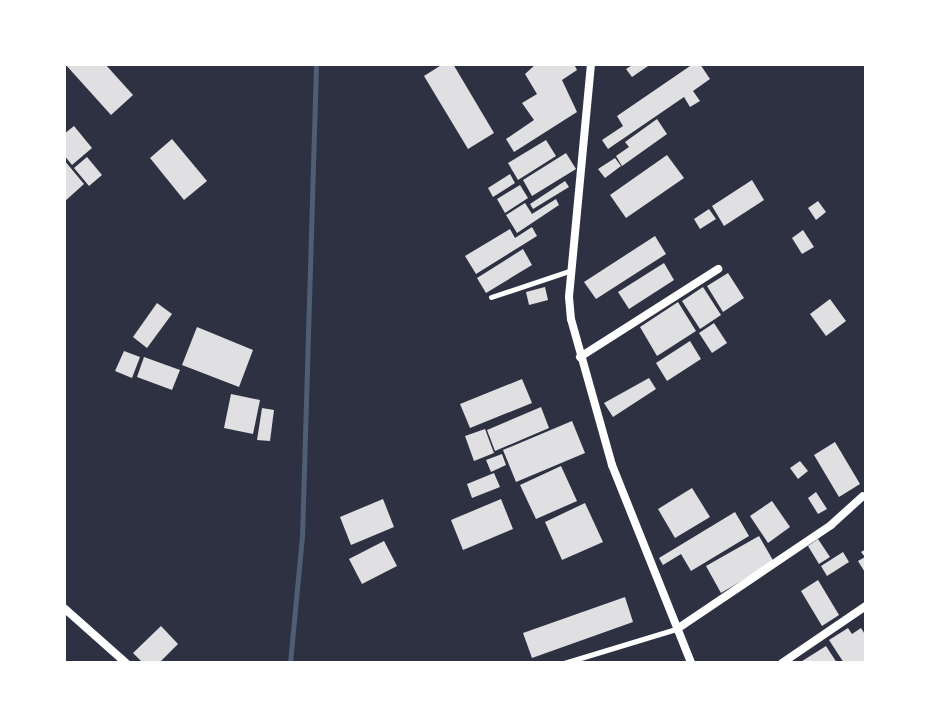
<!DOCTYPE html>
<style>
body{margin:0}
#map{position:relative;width:930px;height:727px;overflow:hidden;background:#2d3142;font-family:"Asap Condensed",sans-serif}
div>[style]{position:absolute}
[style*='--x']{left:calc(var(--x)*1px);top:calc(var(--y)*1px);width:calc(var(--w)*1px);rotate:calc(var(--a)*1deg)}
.stream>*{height:5px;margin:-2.5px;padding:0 2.5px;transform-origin:2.5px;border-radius:2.5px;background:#4f5d75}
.building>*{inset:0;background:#e0e0e3}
.service>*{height:5px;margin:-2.5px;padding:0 2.5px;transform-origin:2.5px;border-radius:2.5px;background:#fff}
.minor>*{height:8px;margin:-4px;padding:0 4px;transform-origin:4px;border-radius:4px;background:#fff}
span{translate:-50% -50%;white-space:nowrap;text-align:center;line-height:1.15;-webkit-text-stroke:8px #fff;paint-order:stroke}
.frame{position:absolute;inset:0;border:66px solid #fff;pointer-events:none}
</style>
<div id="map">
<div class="stream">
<div style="--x:290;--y:663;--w:127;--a:-84.6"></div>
<div style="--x:302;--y:537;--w:473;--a:-88.3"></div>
</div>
<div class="building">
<div style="clip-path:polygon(65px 64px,105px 64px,133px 95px,111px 115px)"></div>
<div style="clip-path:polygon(443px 64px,453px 64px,494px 133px,468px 149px,424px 76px)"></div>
<div style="clip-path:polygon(536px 64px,574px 64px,577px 70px,562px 80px,577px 112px,514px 152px,506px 139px,534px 120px,522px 103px,537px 94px,525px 74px)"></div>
<div style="clip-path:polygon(634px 64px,651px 64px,632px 77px,626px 69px)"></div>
<div style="clip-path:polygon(693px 64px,700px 64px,710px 79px,693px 91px,700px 101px,690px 107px,684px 97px,608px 149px,602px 140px,623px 126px,617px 116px)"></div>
<div style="clip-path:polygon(657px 119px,667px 134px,622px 166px,616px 156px,629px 147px,625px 142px)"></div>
<div style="clip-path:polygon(74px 126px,92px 148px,72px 165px,64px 155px,64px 134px)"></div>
<div style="clip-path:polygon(172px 139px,207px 181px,184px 200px,150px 158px)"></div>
<div style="clip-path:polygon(546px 140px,556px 156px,518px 180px,508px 163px)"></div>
<div style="clip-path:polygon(566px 153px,576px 169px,532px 196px,523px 180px)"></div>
<div style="clip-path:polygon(667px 155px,684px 178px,626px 218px,610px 195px)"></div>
<div style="clip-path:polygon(87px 157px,102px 175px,89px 186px,74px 168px)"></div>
<div style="clip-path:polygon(615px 158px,621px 166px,605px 178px,598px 169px)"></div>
<div style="clip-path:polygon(64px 160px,84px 184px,64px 202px)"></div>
<div style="clip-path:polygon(510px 174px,515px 183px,493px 197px,488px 188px)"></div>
<div style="clip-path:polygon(752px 180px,764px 200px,724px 226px,712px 206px)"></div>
<div style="clip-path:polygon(565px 181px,569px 187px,533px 209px,530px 204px)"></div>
<div style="clip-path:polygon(520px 185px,528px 198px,505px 213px,497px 199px)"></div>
<div style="clip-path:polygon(556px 199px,559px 205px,517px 233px,506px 215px,525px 203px,532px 214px)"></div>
<div style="clip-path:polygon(818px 201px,826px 212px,816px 220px,808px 208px)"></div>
<div style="clip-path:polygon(709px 209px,716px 219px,700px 229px,694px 219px)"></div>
<div style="clip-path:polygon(532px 227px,537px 236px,476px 274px,465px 256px,510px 229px,515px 238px)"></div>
<div style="clip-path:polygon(803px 230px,814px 247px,802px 254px,792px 238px)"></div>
<div style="clip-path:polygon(655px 236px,666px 254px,596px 299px,584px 282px)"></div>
<div style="clip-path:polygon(523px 249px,532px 265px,486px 293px,477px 278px)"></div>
<div style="clip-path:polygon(664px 263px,674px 280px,629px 309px,618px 292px)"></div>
<div style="clip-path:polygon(728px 273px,744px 298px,723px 312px,707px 286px)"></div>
<div style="clip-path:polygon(545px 287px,548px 300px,529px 305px,526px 292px)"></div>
<div style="clip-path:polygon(703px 287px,721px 315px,700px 329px,682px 301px)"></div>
<div style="clip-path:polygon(830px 299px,846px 321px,826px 336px,810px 314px)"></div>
<div style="clip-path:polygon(678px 302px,696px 331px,657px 356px,640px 327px)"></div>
<div style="clip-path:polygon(157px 303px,172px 314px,147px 348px,133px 337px)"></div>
<div style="clip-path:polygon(714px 323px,727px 343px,712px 353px,699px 333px)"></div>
<div style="clip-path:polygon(197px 327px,253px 350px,239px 387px,182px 365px)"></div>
<div style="clip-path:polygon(690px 341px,701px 359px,667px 381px,656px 363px)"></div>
<div style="clip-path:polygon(124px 351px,140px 357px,132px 378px,115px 371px)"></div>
<div style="clip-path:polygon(144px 357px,180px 370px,172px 390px,137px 377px)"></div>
<div style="clip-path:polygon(649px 378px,656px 389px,613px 417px,604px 403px)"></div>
<div style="clip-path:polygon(522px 379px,532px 403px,470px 428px,460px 404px)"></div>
<div style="clip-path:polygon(231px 394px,260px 400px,253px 434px,224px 428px)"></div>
<div style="clip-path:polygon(541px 407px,549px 428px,495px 451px,487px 430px)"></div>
<div style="clip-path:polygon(262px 408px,274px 410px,270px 441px,257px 440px)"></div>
<div style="clip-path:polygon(572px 421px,585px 453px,516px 482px,503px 450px)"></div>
<div style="clip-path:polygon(485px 429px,494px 453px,474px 461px,465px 436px)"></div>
<div style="clip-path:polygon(835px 442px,860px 484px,839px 497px,814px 455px)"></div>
<div style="clip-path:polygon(502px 454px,506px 465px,491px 472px,486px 460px)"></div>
<div style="clip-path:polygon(800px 461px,808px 471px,798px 479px,790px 468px)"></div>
<div style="clip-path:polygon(561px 466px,577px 501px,536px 519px,520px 485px)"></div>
<div style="clip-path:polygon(494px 473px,500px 487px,472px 498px,467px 484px)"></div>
<div style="clip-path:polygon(692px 488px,710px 517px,675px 538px,658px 509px)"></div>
<div style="clip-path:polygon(816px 492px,827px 509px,818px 514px,808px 498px)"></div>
<div style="clip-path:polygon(383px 499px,394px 527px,351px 545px,340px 517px)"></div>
<div style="clip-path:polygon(501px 499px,513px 529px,463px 550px,451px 520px)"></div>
<div style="clip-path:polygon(772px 501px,790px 527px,768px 543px,750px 516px)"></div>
<div style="clip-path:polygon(585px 503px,603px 542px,562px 560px,545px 522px)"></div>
<div style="clip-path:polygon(735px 512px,749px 536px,691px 571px,681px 554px,663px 565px,659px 558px)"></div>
<div style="clip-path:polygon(759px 536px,774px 562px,721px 593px,706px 566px)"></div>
<div style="clip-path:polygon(818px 539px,830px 557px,819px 564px,808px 546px)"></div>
<div style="clip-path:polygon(384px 541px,397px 566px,362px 584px,349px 559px)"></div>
<div style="clip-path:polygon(866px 549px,866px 574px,858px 561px,865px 557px,861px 552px)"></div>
<div style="clip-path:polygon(843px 552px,849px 562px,827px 576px,821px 566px)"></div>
<div style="clip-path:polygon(818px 580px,839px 615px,822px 626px,801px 591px)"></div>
<div style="clip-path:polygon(625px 597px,633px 622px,532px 658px,523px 633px)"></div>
<div style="clip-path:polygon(161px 626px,178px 644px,159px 663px,143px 663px,133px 653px)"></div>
<div style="clip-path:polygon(848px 628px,852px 634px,861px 628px,866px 636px,866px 663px,844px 663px,829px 640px)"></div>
<div style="clip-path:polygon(826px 646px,837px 663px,799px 663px)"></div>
</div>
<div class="service">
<div style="--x:491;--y:297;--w:85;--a:-18.4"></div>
<div style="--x:564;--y:663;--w:117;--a:-16.9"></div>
</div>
<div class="minor">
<div style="--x:591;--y:64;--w:234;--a:95.4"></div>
<div style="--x:569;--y:297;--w:22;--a:85"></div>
<div style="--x:571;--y:319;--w:152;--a:74.3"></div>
<div style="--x:612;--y:465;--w:213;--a:68.2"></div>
<div style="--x:580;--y:357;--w:164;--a:-32.5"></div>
<div style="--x:64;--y:608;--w:83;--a:41.6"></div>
<div style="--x:677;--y:629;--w:186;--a:-34"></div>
<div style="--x:831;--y:525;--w:43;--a:-42.2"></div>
<div style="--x:782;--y:663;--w:102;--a:-34.2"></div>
</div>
<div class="frame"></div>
</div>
